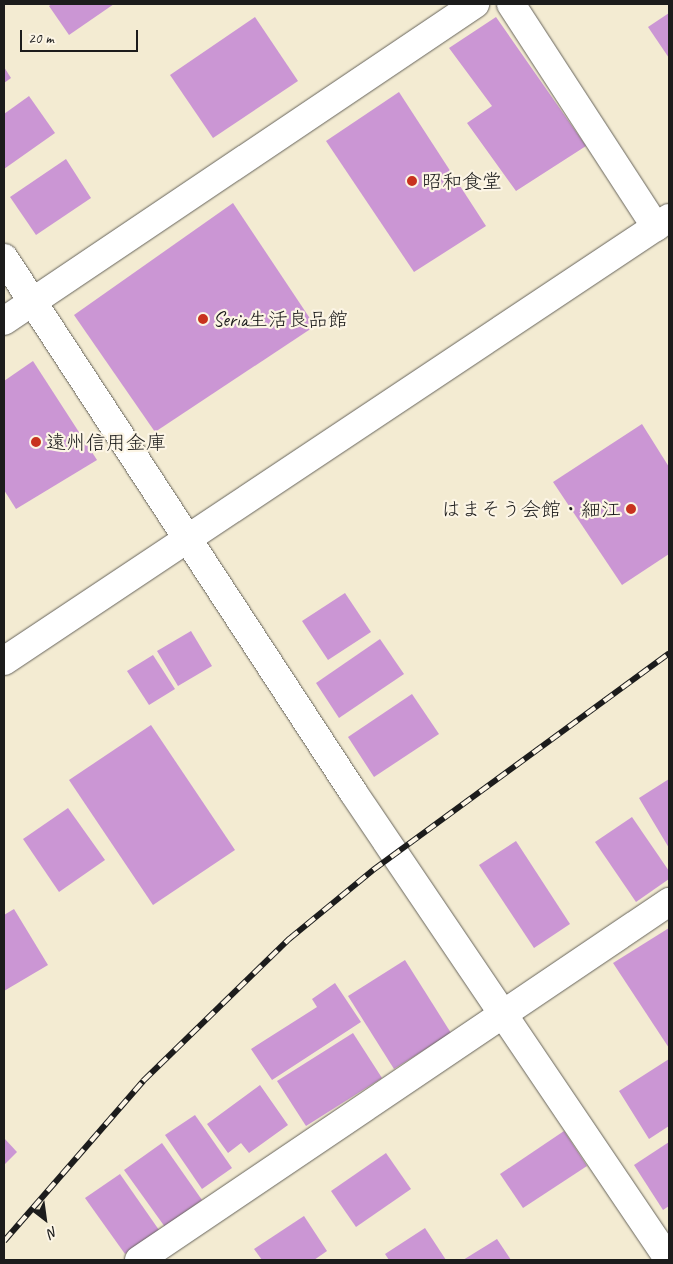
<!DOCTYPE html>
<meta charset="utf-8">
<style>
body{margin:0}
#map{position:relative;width:673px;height:1264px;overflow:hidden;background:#f3ebd2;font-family:Caveat,"Klee One",sans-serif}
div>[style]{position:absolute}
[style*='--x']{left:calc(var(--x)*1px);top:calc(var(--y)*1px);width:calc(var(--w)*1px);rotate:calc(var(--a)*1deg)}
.building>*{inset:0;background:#cb96d4}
.roads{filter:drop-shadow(0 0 1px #67645c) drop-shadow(0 0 1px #67645c)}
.minor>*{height:28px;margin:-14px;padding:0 14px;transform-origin:14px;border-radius:14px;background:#fff}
.rail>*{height:5.5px;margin-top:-2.75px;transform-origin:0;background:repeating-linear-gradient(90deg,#fcf5e5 0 11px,#1c1c1c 0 22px);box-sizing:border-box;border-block:1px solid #1c1c1c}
.dots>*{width:14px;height:14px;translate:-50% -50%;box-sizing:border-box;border:2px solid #fcf5e5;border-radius:50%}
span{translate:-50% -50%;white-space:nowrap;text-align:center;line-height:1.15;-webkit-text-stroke:4.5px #fcf5e5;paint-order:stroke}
.poi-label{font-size:20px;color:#1c1c1c}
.left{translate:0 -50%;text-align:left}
.right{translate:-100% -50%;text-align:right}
.frame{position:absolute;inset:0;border:5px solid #1c1c1c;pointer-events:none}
.north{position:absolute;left:20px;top:1194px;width:50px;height:50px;-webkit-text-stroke:4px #fcf5e5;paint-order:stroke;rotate:150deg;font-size:14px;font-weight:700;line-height:20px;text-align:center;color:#1c1c1c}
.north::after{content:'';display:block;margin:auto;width:18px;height:22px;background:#1c1c1c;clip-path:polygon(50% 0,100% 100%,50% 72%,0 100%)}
.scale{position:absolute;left:20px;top:30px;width:118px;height:22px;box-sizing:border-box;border:2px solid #1c1c1c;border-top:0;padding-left:6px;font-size:15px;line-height:18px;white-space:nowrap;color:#1c1c1c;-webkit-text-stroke:4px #fcf5e5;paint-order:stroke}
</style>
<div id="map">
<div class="building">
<div style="clip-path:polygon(52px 4px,114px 4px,69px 35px,49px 6px)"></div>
<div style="clip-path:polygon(669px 13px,669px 58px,648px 27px)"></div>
<div style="clip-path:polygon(255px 17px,298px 81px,213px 138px,170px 75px)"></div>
<div style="clip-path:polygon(496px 17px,586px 146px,516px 191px,467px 123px,492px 106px,449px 48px)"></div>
<div style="clip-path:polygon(4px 67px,11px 78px,4px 83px)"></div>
<div style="clip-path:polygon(399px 92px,486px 226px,414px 272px,326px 141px)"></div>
<div style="clip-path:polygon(29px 96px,55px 133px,4px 169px,4px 114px)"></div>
<div style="clip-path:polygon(66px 159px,91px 198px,36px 235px,10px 197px)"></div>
<div style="clip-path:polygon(233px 203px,315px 326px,155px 432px,74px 315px)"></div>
<div style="clip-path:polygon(33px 361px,97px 460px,16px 509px,4px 490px,4px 381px)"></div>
<div style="clip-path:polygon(642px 424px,669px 467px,669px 554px,622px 585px,553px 482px)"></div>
<div style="clip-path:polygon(345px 593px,371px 632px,328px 660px,302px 621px)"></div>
<div style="clip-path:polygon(191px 631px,212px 666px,178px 686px,157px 651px)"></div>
<div style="clip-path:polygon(380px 639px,404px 674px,339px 718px,316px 683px)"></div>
<div style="clip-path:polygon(153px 655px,175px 689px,149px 705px,127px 671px)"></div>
<div style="clip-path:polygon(412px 694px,439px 734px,374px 777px,348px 737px)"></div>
<div style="clip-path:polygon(151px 725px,235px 850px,153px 905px,69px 780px)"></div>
<div style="clip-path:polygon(669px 779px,669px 848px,639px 798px)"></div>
<div style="clip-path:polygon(68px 808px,105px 860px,59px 892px,23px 839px)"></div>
<div style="clip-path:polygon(632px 817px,669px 871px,669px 879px,636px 902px,595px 842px)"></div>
<div style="clip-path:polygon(516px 841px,570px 924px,534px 948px,479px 865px)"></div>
<div style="clip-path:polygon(14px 909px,48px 965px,4px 991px,4px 915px)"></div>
<div style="clip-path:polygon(669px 928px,669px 1048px,613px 963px)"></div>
<div style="clip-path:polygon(405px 960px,451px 1033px,394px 1069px,348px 996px)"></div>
<div style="clip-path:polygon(335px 983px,361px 1022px,272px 1080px,251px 1049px,317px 1007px,312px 999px)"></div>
<div style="clip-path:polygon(353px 1033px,382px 1078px,306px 1126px,277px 1081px)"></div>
<div style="clip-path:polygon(669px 1059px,669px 1126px,649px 1139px,619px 1091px)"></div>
<div style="clip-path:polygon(260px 1085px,288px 1125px,249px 1153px,241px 1143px,228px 1153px,207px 1124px)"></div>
<div style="clip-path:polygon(195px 1115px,232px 1168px,202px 1189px,165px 1135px)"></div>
<div style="clip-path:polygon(564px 1131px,587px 1166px,523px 1208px,500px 1174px)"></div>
<div style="clip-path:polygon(4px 1138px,17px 1152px,4px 1165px)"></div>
<div style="clip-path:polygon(669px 1142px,669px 1206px,663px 1210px,634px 1165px)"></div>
<div style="clip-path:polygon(162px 1143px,202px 1200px,165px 1227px,124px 1170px)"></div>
<div style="clip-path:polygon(386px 1153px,411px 1189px,356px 1227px,331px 1191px)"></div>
<div style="clip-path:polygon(120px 1174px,159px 1230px,125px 1254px,85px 1198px)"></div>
<div style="clip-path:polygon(304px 1216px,327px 1251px,314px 1260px,262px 1260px,254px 1249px)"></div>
<div style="clip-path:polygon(425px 1228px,446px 1260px,389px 1260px,385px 1254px)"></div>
<div style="clip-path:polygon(497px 1239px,511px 1260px,463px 1260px)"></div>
</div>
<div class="roads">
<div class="minor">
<div style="--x:511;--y:4;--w:266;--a:57"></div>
<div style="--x:4;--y:258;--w:638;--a:56.83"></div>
<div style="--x:353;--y:792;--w:565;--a:55.97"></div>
<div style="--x:4;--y:321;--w:568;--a:-33.94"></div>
<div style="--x:4;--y:661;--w:799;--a:-33.67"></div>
<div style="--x:139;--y:1260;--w:640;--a:-34.04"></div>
</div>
</div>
<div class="rail">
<div style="--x:4;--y:1241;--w:212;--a:-49"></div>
<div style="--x:143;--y:1081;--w:204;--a:-44.2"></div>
<div style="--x:289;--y:939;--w:109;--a:-39.4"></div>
<div style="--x:373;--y:870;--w:367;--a:-36.2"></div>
</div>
<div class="dots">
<div style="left:412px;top:181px;background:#c8321e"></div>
<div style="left:203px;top:319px;background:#c8321e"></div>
<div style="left:36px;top:442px;background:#c8321e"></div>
<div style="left:631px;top:509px;background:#c8321e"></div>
</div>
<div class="poi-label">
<span class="left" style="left:422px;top:181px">昭和食堂</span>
<span class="left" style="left:213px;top:319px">Seria生活良品館</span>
<span class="left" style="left:46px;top:442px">遠州信用金庫</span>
<span class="right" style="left:621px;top:509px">はまそう会館・細江</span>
</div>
<div class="frame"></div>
<div class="north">N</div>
<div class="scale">20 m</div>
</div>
